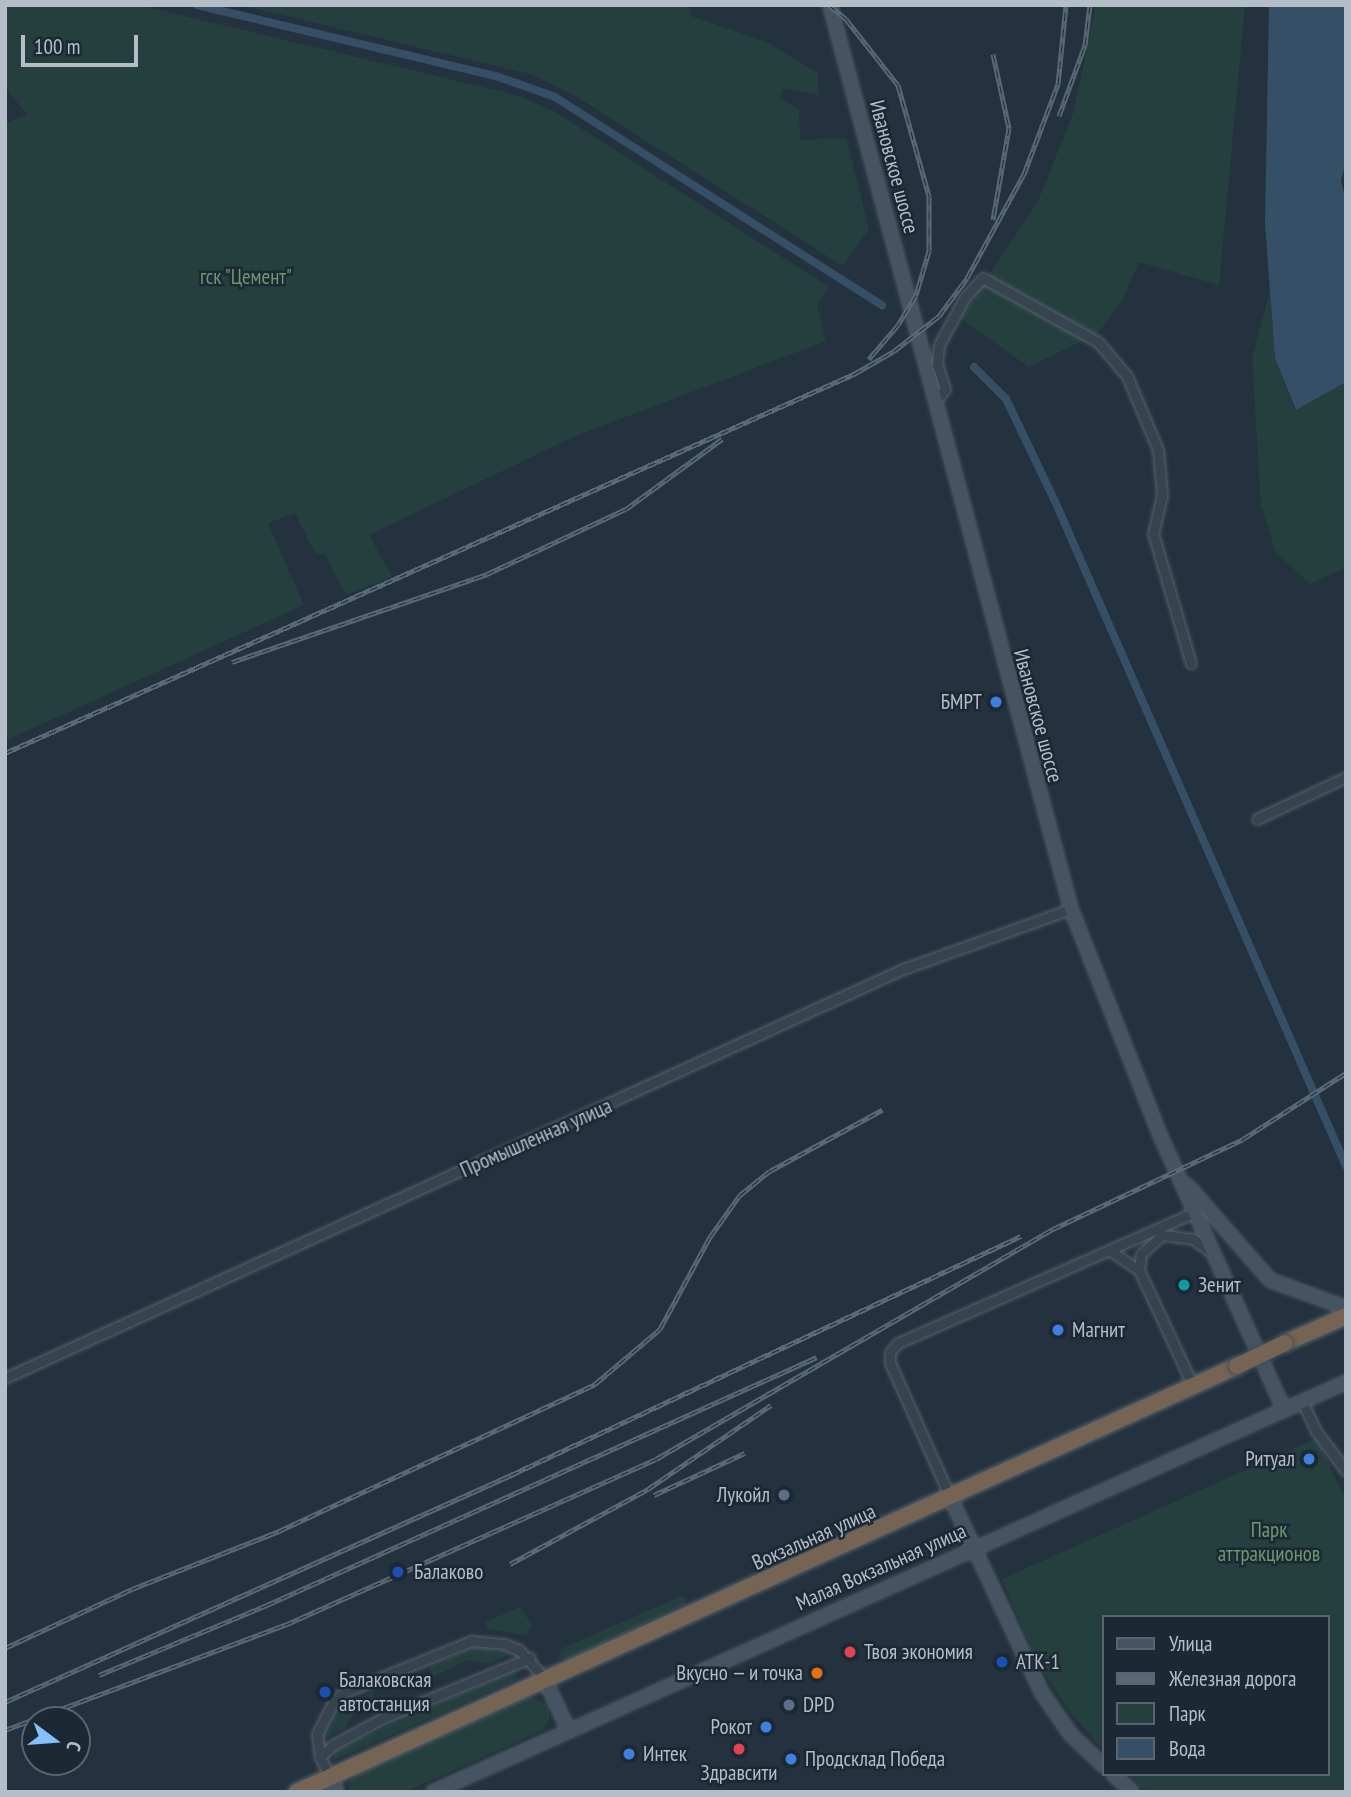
<!DOCTYPE html>
<meta charset="utf-8">
<style>
body{margin:0}
#map{position:relative;width:1351px;height:1797px;overflow:hidden;background:#23323e;font-family:"PT Sans Narrow",sans-serif}
div>[style]{position:absolute}
[style*='--x']{left:calc(var(--x)*1px);top:calc(var(--y)*1px);width:calc(var(--w)*1px);rotate:calc(var(--a)*1deg)}
.green>*{inset:0;background:#253f3f}
.water>*{inset:0;background:#355066}
.canal>*{height:8px;margin:-4px;padding:0 4px;transform-origin:4px;border-radius:4px;background:#355066}
.roads{filter:drop-shadow(0 0 2px #55616c) drop-shadow(0 0 2px #55616c)}
.street>*{height:9px;margin:-4.5px;padding:0 4.5px;transform-origin:4.5px;border-radius:4.5px;background:#37434e}
.secondary>*{height:12px;margin:-6px;padding:0 6px;transform-origin:6px;border-radius:6px;background:#455362}
.highway>*{height:16px;margin:-8px;padding:0 8px;transform-origin:8px;border-radius:8px;background:#756454}
.rail>*{height:5px;margin-top:-2.5px;transform-origin:0;background:repeating-linear-gradient(90deg,#1c2833 0 8px,#596876 0 16px);box-sizing:border-box;border-block:2px solid #596876}
.bridges{filter:drop-shadow(0 0 2px #424e59) drop-shadow(0 0 2px #424e59)}
.highway-bridge>*{height:16px;margin:-8px;padding:0 8px;transform-origin:8px;border-radius:8px;background:#756454}
.dots>*{width:19px;height:19px;translate:-50% -50%;box-sizing:border-box;border:4px solid #1c2833;border-radius:50%}
span{translate:-50% -50%;white-space:nowrap;text-align:center;line-height:1.15;-webkit-text-stroke:5px #1c2833;paint-order:stroke}
.street-label{font-size:21px;color:#b3bec9}
.park-label{font-size:21px;color:#699b6f}
.poi-label{font-size:21px;color:#b3bec9}
.right{translate:-100% -50%;text-align:right}
.left{translate:0 -50%;text-align:left}
.frame{position:absolute;inset:0;border:7px solid #b3bec9;pointer-events:none}
.legend{position:absolute;left:1102px;top:1615px;width:228px;height:161px;box-sizing:border-box;background:#1c2833;border:2px solid #58646f;margin:0;padding:9px 12px;list-style:none;font-size:21px;color:#b3bec9}
.legend li{display:flex;align-items:center;gap:14px;height:35px}
.legend b{width:35px;border:2px solid #58646f}
.north{position:absolute;left:21px;top:1706px;width:70px;height:70px;box-sizing:border-box;background:#1c2833;border:2px solid #58646f;border-radius:50%;rotate:106deg;font-size:19px;font-weight:700;line-height:28px;text-align:center;color:#b3bec9}
.north::after{content:'';display:block;margin:auto;width:24px;height:32px;background:#85c0fc;clip-path:polygon(50% 0,100% 100%,50% 72%,0 100%)}
.scale{position:absolute;left:21px;top:35px;width:117px;height:32px;box-sizing:border-box;border:4px solid #b3bec9;border-top:0;padding-left:9px;font-size:21px;line-height:24px;white-space:nowrap;color:#b3bec9;-webkit-text-stroke:5px #1c2833;paint-order:stroke}
</style>
<div id="map">
<div class="green">
<div style="clip-path:polygon(5px 5px,139px 5px,520px 96px,557px 113px,829px 287px,817px 305px,826px 341px,573px 437px,369px 535px,392px 577px,346px 595px,325px 554px,315px 553px,295px 513px,268px 523px,304px 605px,5px 741px,5px 124px,27px 114px,5px 88px)"></div>
<div style="clip-path:polygon(240px 5px,688px 5px,691px 16px,769px 43px,818px 73px,818px 95px,783px 88px,779px 98px,799px 109px,800px 140px,846px 138px,869px 229px,843px 266px,577px 97px,530px 74px)"></div>
<div style="clip-path:polygon(1096px 5px,1245px 5px,1219px 285px,1139px 262px,1122px 301px,1098px 333px,1029px 367px,960px 318px,1038px 201px,1074px 111px)"></div>
<div style="clip-path:polygon(1270px 291px,1275px 358px,1295px 410px,1346px 382px,1346px 567px,1310px 584px,1276px 552px,1261px 505px,1252px 357px)"></div>
<div style="clip-path:polygon(1317px 1438px,1346px 1501px,1346px 1792px,1146px 1792px,1128px 1774px,1328px 1774px,1328px 1617px,1104px 1617px,1104px 1751px,1069px 1711px,1038px 1663px,1002px 1579px)"></div>
<div style="clip-path:polygon(681px 1596px,687px 1598px,685px 1604px,565px 1661px,559px 1657px,561px 1649px)"></div>
<div style="clip-path:polygon(520px 1607px,532px 1625px,526px 1635px,488px 1629px,485px 1622px)"></div>
<div style="clip-path:polygon(477px 1645px,512px 1653px,488px 1664px,468px 1660px,433px 1677px,429px 1667px)"></div>
<div style="clip-path:polygon(515px 1670px,518px 1679px,334px 1760px,334px 1750px)"></div>
<div style="clip-path:polygon(373px 1692px,377px 1703px,353px 1715px,345px 1729px,322px 1739px,337px 1709px)"></div>
<div style="clip-path:polygon(528px 1695px,549px 1706px,549px 1719px,543px 1730px,405px 1792px,349px 1792px,349px 1782px,357px 1773px)"></div>
</div>
<div class="water">
<div style="clip-path:polygon(1269px 5px,1346px 5px,1346px 161px,1341px 181px,1346px 203px,1346px 382px,1296px 410px,1275px 358px,1265px 224px)"></div>
</div>
<div class="canal">
<div style="--x:197;--y:5;--w:307;--a:13.4"></div>
<div style="--x:496;--y:76;--w:63;--a:19.6"></div>
<div style="--x:555;--y:97;--w:388;--a:32.5"></div>
<div style="--x:974;--y:367;--w:45;--a:45"></div>
<div style="--x:1006;--y:399;--w:111;--a:64.4"></div>
<div style="--x:1054;--y:499;--w:728;--a:66.36"></div>
</div>
<div class="roads">
<div class="street">
<div style="--x:935;--y:401;--w:16;--a:-50"></div>
<div style="--x:945;--y:389;--w:26;--a:-108"></div>
<div style="--x:937;--y:364;--w:19;--a:-84"></div>
<div style="--x:939;--y:345;--w:55;--a:-61.6"></div>
<div style="--x:965;--y:297;--w:26;--a:-47"></div>
<div style="--x:983;--y:278;--w:132;--a:29.1"></div>
<div style="--x:1098;--y:342;--w:45;--a:49.5"></div>
<div style="--x:1127;--y:376;--w:80;--a:67.3"></div>
<div style="--x:1158;--y:450;--w:45;--a:84.9"></div>
<div style="--x:1162;--y:495;--w:39;--a:103"></div>
<div style="--x:1153;--y:533;--w:136;--a:73.8"></div>
<div style="--x:1257;--y:819;--w:98;--a:-25.3"></div>
<div style="--x:1109;--y:1250;--w:36;--a:34"></div>
<div style="--x:1139;--y:1270;--w:128;--a:65"></div>
<div style="--x:1139;--y:1270;--w:16;--a:-83"></div>
<div style="--x:1141;--y:1254;--w:28;--a:-42"></div>
<div style="--x:1162;--y:1235;--w:31;--a:7"></div>
<div style="--x:1193;--y:1239;--w:24;--a:36"></div>
<div style="--x:5;--y:1378;--w:987;--a:-24.49"></div>
<div style="--x:903;--y:969;--w:178;--a:-19.7"></div>
<div style="--x:1302;--y:1401;--w:33;--a:65"></div>
<div style="--x:1316;--y:1431;--w:50;--a:53.1"></div>
<div style="--x:950;--y:1497;--w:147;--a:-114.1"></div>
<div style="--x:890;--y:1363;--w:11;--a:-90"></div>
<div style="--x:890;--y:1352;--w:12;--a:-48"></div>
<div style="--x:898;--y:1343;--w:325;--a:-23.8"></div>
<div style="--x:320;--y:1757;--w:18;--a:-43"></div>
<div style="--x:333;--y:1745;--w:55;--a:-28.4"></div>
<div style="--x:381;--y:1719;--w:161;--a:-22.3"></div>
<div style="--x:330;--y:1777;--w:22;--a:-117"></div>
<div style="--x:320;--y:1757;--w:23;--a:-97"></div>
<div style="--x:317;--y:1734;--w:36;--a:-63"></div>
<div style="--x:333;--y:1702;--w:13;--a:-42"></div>
<div style="--x:343;--y:1693;--w:138;--a:-22.1"></div>
<div style="--x:471;--y:1641;--w:33;--a:5"></div>
<div style="--x:504;--y:1644;--w:16;--a:22"></div>
<div style="--x:519;--y:1650;--w:38;--a:48"></div>
</div>
<div class="secondary">
<div style="--x:830;--y:5;--w:936;--a:75.07"></div>
<div style="--x:1071;--y:909;--w:243;--a:68.5"></div>
<div style="--x:1160;--y:1135;--w:302;--a:65.7"></div>
<div style="--x:1188;--y:1186;--w:125;--a:48.9"></div>
<div style="--x:1270;--y:1280;--w:81;--a:20.2"></div>
<div style="--x:951;--y:1499;--w:214;--a:64.9"></div>
<div style="--x:1042;--y:1693;--w:51;--a:55.4"></div>
<div style="--x:1071;--y:1735;--w:45;--a:43.2"></div>
<div style="--x:544;--y:1678;--w:56;--a:64.8"></div>
<div style="--x:1113;--y:1774;--w:26;--a:43"></div>
<div style="--x:330;--y:1777;--w:17;--a:65"></div>
<div style="--x:433;--y:1792;--w:1001;--a:-24.18"></div>
</div>
<div class="highway">
<div style="--x:1285;--y:1343;--w:67;--a:-23.9"></div>
<div style="--x:297;--y:1792;--w:1032;--a:-24.38"></div>
</div>
</div>
<div class="rail">
<div style="--x:829;--y:5;--w:22;--a:39"></div>
<div style="--x:846;--y:19;--w:84;--a:51.8"></div>
<div style="--x:898;--y:85;--w:115;--a:74.4"></div>
<div style="--x:929;--y:196;--w:55;--a:90"></div>
<div style="--x:929;--y:251;--w:46;--a:106.5"></div>
<div style="--x:916;--y:295;--w:35;--a:121"></div>
<div style="--x:898;--y:325;--w:45;--a:130.5"></div>
<div style="--x:993;--y:54;--w:76;--a:77.8"></div>
<div style="--x:1009;--y:128;--w:93;--a:99.9"></div>
<div style="--x:1059;--y:116;--w:76;--a:-69.9"></div>
<div style="--x:1085;--y:45;--w:40;--a:-82.9"></div>
<div style="--x:232;--y:662;--w:270;--a:-19"></div>
<div style="--x:487;--y:574;--w:153;--a:-25.1"></div>
<div style="--x:626;--y:509;--w:119;--a:-36.1"></div>
<div style="--x:5;--y:753;--w:930;--a:-24.06"></div>
<div style="--x:854;--y:374;--w:46;--a:-29.9"></div>
<div style="--x:894;--y:351;--w:57;--a:-37.9"></div>
<div style="--x:939;--y:316;--w:47;--a:-53.6"></div>
<div style="--x:967;--y:278;--w:119;--a:-61.3"></div>
<div style="--x:1024;--y:174;--w:96;--a:-69.3"></div>
<div style="--x:1058;--y:84;--w:79;--a:-84.2"></div>
<div style="--x:654;--y:1495;--w:100;--a:-24.8"></div>
<div style="--x:510;--y:1564;--w:157;--a:-28.5"></div>
<div style="--x:648;--y:1489;--w:149;--a:-34.3"></div>
<div style="--x:5;--y:1648;--w:140;--a:-24.9"></div>
<div style="--x:132;--y:1589;--w:158;--a:-21.5"></div>
<div style="--x:279;--y:1531;--w:349;--a:-24.9"></div>
<div style="--x:595;--y:1384;--w:85;--a:-40.2"></div>
<div style="--x:660;--y:1329;--w:105;--a:-61.5"></div>
<div style="--x:710;--y:1237;--w:52;--a:-54.5"></div>
<div style="--x:740;--y:1195;--w:38;--a:-39"></div>
<div style="--x:770;--y:1171;--w:128;--a:-28.6"></div>
<div style="--x:99;--y:1675;--w:182;--a:-22.6"></div>
<div style="--x:267;--y:1605;--w:603;--a:-24.27"></div>
<div style="--x:5;--y:1702;--w:555;--a:-24.16"></div>
<div style="--x:511;--y:1475;--w:563;--a:-25.11"></div>
<div style="--x:5;--y:1730;--w:299;--a:-20.6"></div>
<div style="--x:285;--y:1625;--w:406;--a:-24.1"></div>
<div style="--x:656;--y:1459;--w:459;--a:-30.1"></div>
<div style="--x:1053;--y:1229;--w:210;--a:-25.3"></div>
<div style="--x:1243;--y:1139;--w:122;--a:-32.7"></div>
</div>
<div class="bridges">
<div class="highway-bridge">
<div style="--x:1237;--y:1366;--w:53;--a:-25.6"></div>
</div>
</div>
<div class="dots">
<div style="left:996px;top:702px;background:#3f7fe0"></div>
<div style="left:1184px;top:1285px;background:#0f9aa8"></div>
<div style="left:1058px;top:1330px;background:#3f7fe0"></div>
<div style="left:1309px;top:1459px;background:#3f7fe0"></div>
<div style="left:784px;top:1495px;background:#5c6f8a"></div>
<div style="left:398px;top:1572px;background:#1a4fb4"></div>
<div style="left:850px;top:1652px;background:#e0444e"></div>
<div style="left:1002px;top:1662px;background:#1a4fb4"></div>
<div style="left:817px;top:1673px;background:#e8710a"></div>
<div style="left:325px;top:1692px;background:#1a4fb4"></div>
<div style="left:789px;top:1705px;background:#5c6f8a"></div>
<div style="left:766px;top:1727px;background:#3f7fe0"></div>
<div style="left:739px;top:1749px;background:#e0444e"></div>
<div style="left:629px;top:1754px;background:#3f7fe0"></div>
<div style="left:791px;top:1759px;background:#3f7fe0"></div>
</div>
<div class="street-label">
<span style="left:894px;top:167px;rotate:75deg">Ивановское шоссе</span>
<span style="left:1038px;top:716px;rotate:75deg">Ивановское шоссе</span>
<span style="left:536px;top:1138px;rotate:-24deg">Промышленная улица</span>
<span style="left:814px;top:1537px;rotate:-24deg">Вокзальная улица</span>
<span style="left:881px;top:1567px;rotate:-24deg">Малая Вокзальная улица</span>
</div>
<div class="park-label">
<span style="left:246px;top:277px">гск "Цемент"</span>
<span style="left:1269px;top:1542px">Парк<br>аттракционов</span>
</div>
<div class="poi-label">
<span class="right" style="left:982px;top:702px">БМРТ</span>
<span class="left" style="left:1198px;top:1285px">Зенит</span>
<span class="left" style="left:1072px;top:1330px">Магнит</span>
<span class="right" style="left:1295px;top:1459px">Ритуал</span>
<span class="right" style="left:770px;top:1495px">Лукойл</span>
<span class="left" style="left:414px;top:1572px">Балаково</span>
<span class="left" style="left:864px;top:1652px">Твоя экономия</span>
<span class="left" style="left:1016px;top:1662px">АТК-1</span>
<span class="right" style="left:803px;top:1673px">Вкусно — и точка</span>
<span class="left" style="left:339px;top:1692px">Балаковская<br>автостанция</span>
<span class="left" style="left:803px;top:1705px">DPD</span>
<span class="right" style="left:752px;top:1727px">Рокот</span>
<span class="left" style="left:643px;top:1754px">Интек</span>
<span class="left" style="left:805px;top:1759px">Продсклад Победа</span>
<span style="left:739px;top:1773px">Здравсити</span>
</div>
<div class="frame"></div>
<ul class="legend">
<li><b style="height:9px;background:#455362"></b>Улица</li>
<li><b style="height:9px;background:#596876"></b>Железная дорога</li>
<li><b style="height:19px;background:#253f3f"></b>Парк</li>
<li><b style="height:19px;background:#355066"></b>Вода</li>
</ul>
<div class="north">С</div>
<div class="scale">100 m</div>
</div>
